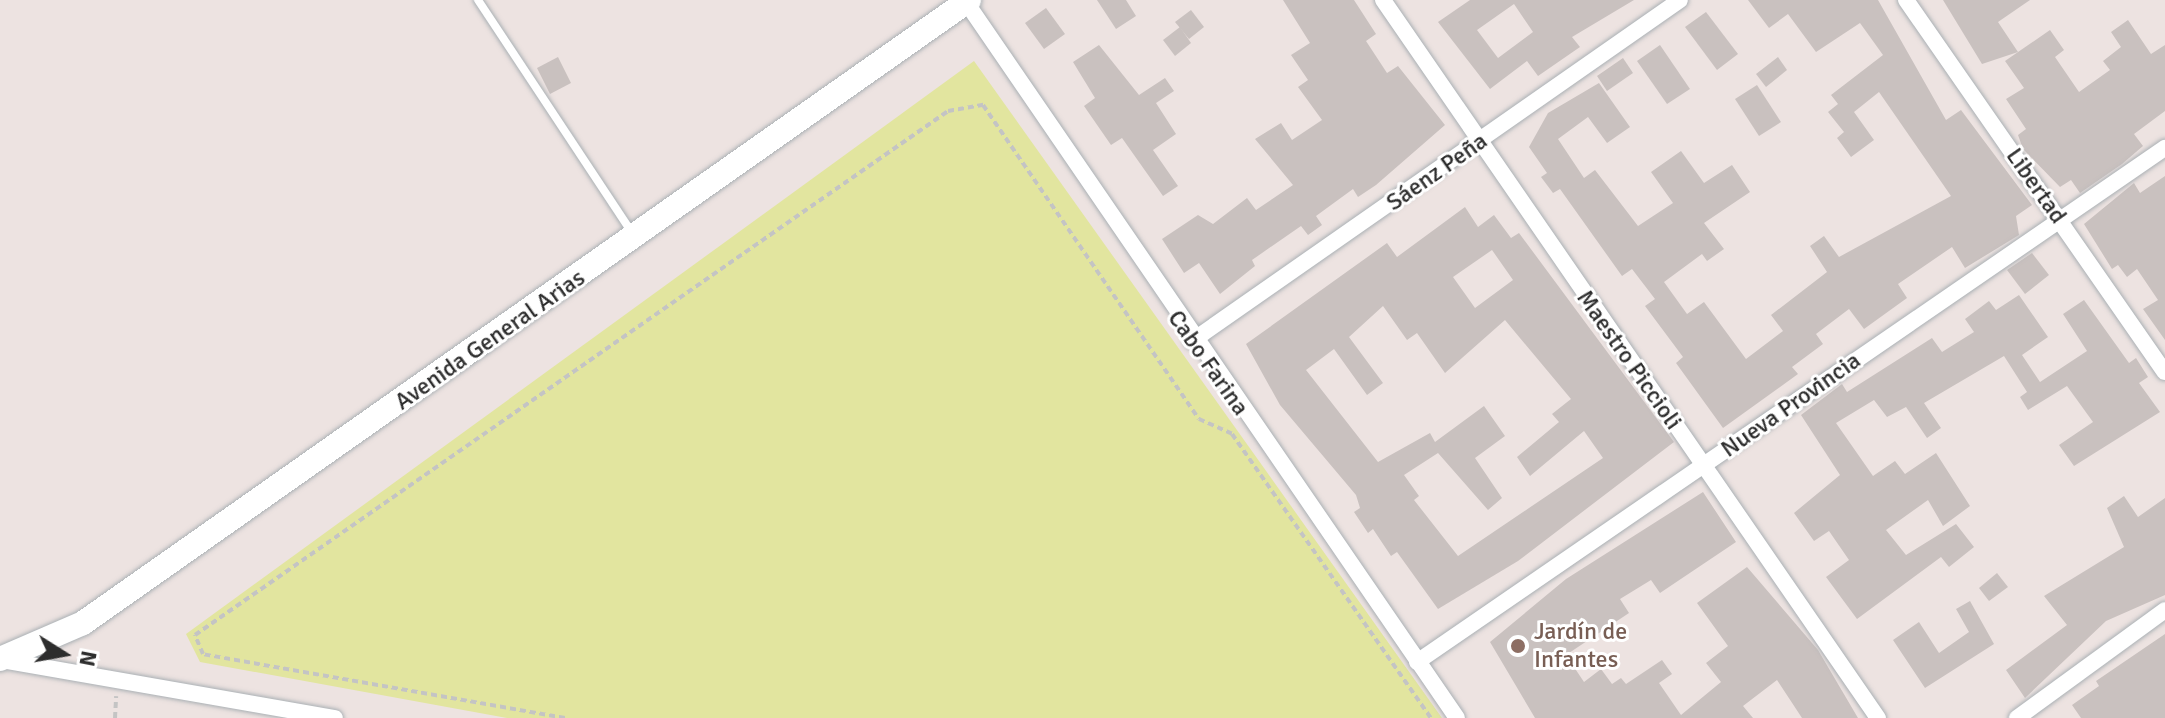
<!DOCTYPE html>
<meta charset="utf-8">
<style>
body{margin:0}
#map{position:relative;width:2165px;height:718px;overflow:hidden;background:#ede3e1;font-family:Signika,sans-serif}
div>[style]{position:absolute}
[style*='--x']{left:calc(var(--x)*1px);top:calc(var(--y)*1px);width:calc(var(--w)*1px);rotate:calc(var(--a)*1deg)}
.pitch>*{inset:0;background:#e2e59f}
.building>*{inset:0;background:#c9c1bf}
.path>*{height:4px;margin-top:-2px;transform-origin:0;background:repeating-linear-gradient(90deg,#c4c4c4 0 6px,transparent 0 10px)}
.roads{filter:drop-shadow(0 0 2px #aab0b4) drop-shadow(0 0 2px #aab0b4)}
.lane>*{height:8px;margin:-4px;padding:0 4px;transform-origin:4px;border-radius:4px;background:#fff}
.street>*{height:16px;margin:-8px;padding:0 8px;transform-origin:8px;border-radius:8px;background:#fff}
.secondary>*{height:24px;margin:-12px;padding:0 12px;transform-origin:12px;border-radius:12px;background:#fff}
.dots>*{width:22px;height:22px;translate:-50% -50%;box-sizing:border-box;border:4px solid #fff;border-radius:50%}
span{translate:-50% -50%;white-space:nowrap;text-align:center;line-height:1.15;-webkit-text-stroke:6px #fff;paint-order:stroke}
.street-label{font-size:24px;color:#2d2d2d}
.education-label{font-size:24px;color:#785e54}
.left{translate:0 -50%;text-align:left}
.north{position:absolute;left:24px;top:614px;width:80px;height:80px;-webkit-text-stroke:6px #fff;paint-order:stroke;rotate:101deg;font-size:22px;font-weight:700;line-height:32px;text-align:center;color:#2d2d2d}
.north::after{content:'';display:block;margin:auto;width:28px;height:36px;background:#2d2d2d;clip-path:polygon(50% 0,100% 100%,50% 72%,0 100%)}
</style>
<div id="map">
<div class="pitch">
<div style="clip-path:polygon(974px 61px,1442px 718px,507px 718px,200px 662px,186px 634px)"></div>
</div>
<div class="building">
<div style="clip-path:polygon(1097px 0,1126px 0,1136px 16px,1116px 29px)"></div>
<div style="clip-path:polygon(1283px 0,1354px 0,1376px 34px,1366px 41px,1387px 73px,1398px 66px,1445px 125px,1376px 185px,1358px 197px,1353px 189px,1316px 216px,1322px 225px,1308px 235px,1301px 226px,1252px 260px,1255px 266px,1220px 294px,1199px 263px,1184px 273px,1162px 239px,1198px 215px,1213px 224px,1247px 198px,1256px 210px,1293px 185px,1255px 139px,1281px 123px,1292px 140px,1322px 120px,1298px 87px,1308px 80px,1291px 55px,1310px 43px)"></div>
<div style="clip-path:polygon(evenodd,1470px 0,1634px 0,1572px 37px,1580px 47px,1538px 76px,1527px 61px,1490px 89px,1438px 22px,1470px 0,1514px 4px,1533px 32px,1498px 58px,1477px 30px,1514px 4px)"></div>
<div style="clip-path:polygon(1748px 0,1878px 0,1946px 120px,1961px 110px,2032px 205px,2016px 216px,2019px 235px,1965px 268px,1952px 247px,1898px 284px,1907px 298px,1864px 329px,1849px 309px,1816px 334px,1823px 344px,1792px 367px,1798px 374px,1723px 428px,1676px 363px,1683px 357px,1645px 306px,1655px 299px,1632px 269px,1622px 276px,1560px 189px,1553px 193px,1541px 177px,1547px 173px,1529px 147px,1548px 113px,1599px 83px,1630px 127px,1607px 143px,1588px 117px,1558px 139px,1584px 178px,1595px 170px,1638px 226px,1673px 203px,1651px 172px,1681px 151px,1704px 183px,1732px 165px,1750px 192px,1704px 223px,1724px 249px,1707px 261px,1702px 254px,1664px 282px,1687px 314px,1704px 302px,1746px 359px,1783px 331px,1771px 315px,1827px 272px,1810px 246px,1824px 236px,1839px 257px,1951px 196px,1879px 92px,1854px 112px,1874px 140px,1851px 157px,1837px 138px,1844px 132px,1828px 112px,1838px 104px,1831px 95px,1883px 55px,1860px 23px,1816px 52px,1788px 14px,1769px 28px)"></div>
<div style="clip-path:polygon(1943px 0,2030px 0,1998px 22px,2018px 52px,1982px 64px)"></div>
<div style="clip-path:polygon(1046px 8px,1065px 34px,1044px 49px,1025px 23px)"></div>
<div style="clip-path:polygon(1191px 10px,1204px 27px,1189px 39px,1175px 22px)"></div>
<div style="clip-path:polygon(1706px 12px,1738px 54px,1717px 70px,1685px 27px)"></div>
<div style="clip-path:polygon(2128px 20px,2151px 54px,2165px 45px,2165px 111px,2134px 134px,2143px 146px,2122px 164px,2080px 193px,2071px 180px,2060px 187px,2023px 149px,2018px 135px,2026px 129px,2006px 99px,2024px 88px,2005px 61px,2050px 30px,2064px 50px,2055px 57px,2079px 92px,2110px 70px,2103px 61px,2121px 47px,2111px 32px)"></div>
<div style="clip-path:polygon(1180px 27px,1191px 43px,1175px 56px,1163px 40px)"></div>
<div style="clip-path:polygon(1099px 45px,1139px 95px,1165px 78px,1174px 91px,1156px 103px,1176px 134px,1153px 150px,1178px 186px,1163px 196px,1122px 138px,1111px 145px,1084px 106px,1095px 98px,1073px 62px)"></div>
<div style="clip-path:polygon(1660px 45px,1690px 89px,1667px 104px,1637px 61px)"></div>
<div style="clip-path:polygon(558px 57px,571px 83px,550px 94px,537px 68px)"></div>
<div style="clip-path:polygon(1778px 57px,1787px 70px,1766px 87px,1756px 74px)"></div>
<div style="clip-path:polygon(1623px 58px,1633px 73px,1607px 91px,1597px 76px)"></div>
<div style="clip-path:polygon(1757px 85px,1781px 122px,1759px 136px,1735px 99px)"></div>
<div style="clip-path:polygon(2165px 176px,2165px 340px,2143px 309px,2158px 300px,2137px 269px,2127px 277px,2118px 265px,2112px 269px,2084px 224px,2134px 183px,2140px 193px)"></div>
<div style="clip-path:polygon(evenodd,1465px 207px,1478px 227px,1494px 215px,1511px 238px,1519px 233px,1674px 442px,1518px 561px,1438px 609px,1397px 552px,1391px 556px,1373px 529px,1368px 533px,1354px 512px,1360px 508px,1356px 495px,1280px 405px,1246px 344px,1387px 243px,1397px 257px,1465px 207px,1492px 250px,1513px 280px,1475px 308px,1453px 277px,1492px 250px,1465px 207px,1383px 306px,1407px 340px,1417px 333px,1445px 373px,1505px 320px,1571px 399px,1552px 414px,1559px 422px,1517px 457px,1530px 476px,1584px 431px,1603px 458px,1458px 556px,1414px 500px,1419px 496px,1404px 475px,1438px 453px,1488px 510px,1502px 498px,1475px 458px,1505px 436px,1484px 406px,1435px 442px,1430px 433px,1378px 462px,1306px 370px,1334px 349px,1367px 395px,1383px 383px,1349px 337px,1383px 306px)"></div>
<div style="clip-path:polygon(2032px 253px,2049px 275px,2025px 294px,2007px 270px)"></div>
<div style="clip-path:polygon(2019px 295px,2048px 337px,2022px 355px,2040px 382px,2087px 351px,2063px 314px,2084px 300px,2129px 363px,2136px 358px,2148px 377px,2139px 383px,2160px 412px,2074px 466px,2059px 445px,2093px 422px,2067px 386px,2028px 410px,2020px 397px,2027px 392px,2004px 356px,1924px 403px,1941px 428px,1927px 438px,1906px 407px,1887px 417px,1874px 400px,1836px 423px,1873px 476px,1895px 461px,1905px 474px,1936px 453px,1970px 506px,1943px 526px,1928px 500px,1886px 530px,1906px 555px,1956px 524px,1974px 547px,1949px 567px,1941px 557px,1857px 619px,1826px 577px,1849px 560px,1829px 531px,1814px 541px,1794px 513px,1840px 475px,1801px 415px,1842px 384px,1847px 392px,1932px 338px,1942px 352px,1974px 332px,1965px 319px,1989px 301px,1996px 310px)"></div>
<div style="clip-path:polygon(1703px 492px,1736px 542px,1660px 593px,1651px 580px,1620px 599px,1629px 613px,1566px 655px,1584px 682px,1601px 669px,1612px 684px,1621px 678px,1626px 684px,1662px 660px,1672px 674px,1659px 683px,1681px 715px,1721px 682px,1706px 663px,1728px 646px,1697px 603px,1747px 567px,1818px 650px,1858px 718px,1802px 718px,1777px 680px,1743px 706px,1753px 718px,1535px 718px,1490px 642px,1566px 579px)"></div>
<div style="clip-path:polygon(2124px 496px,2138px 517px,2165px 498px,2165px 595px,2106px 621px,2025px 698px,2006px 670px,2067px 625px,2044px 596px,2124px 547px,2107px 508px)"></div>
<div style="clip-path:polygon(1997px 573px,2008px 587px,1989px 601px,1979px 588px)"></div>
<div style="clip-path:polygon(1970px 601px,1994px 644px,1925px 688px,1893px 640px,1919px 622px,1939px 653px,1969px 632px,1956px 609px)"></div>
<div style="clip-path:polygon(2165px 634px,2165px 718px,2081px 718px,2072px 705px,2099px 686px,2096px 681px)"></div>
</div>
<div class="path">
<div style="--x:115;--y:718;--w:22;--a:-87"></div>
<div style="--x:565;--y:718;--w:368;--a:-170"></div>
<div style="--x:203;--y:654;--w:21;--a:-113"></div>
<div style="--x:195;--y:635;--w:917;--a:-34.83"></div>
<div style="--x:948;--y:111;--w:36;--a:-10"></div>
<div style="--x:983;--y:105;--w:381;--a:55.5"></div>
<div style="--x:1199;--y:419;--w:36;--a:24"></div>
<div style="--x:1232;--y:434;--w:347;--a:55"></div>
</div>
<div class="roads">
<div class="lane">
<div style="--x:478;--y:0;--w:279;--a:56.5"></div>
</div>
<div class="street">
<div style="--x:1383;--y:0;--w:872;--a:55.42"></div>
<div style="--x:1906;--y:0;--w:453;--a:55.2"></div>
<div style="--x:966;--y:2;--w:868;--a:55.56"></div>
<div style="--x:1192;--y:341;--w:595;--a:-34.94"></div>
<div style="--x:2;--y:660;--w:338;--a:9.9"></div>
<div style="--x:1417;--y:662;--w:908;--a:-34.5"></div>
<div style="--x:2017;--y:718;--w:183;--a:-36.1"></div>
</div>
<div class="secondary">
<div style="--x:0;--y:659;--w:90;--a:-23.4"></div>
<div style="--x:83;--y:623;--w:1083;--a:-35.11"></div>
</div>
</div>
<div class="dots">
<div style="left:1518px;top:646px;background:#8d6e63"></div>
</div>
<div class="street-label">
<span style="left:1437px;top:172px;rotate:-35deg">Sáenz Peña</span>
<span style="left:2036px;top:186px;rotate:55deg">Libertad</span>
<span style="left:490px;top:340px;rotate:-35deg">Avenida General Arias</span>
<span style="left:1629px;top:360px;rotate:55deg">Maestro Piccioli</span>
<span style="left:1208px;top:363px;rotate:55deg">Cabo Farina</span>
<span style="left:1791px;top:405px;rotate:-35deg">Nueva Provincia</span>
</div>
<div class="education-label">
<span class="left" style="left:1534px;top:646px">Jardín de<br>Infantes</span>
</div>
<div class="north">N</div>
</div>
